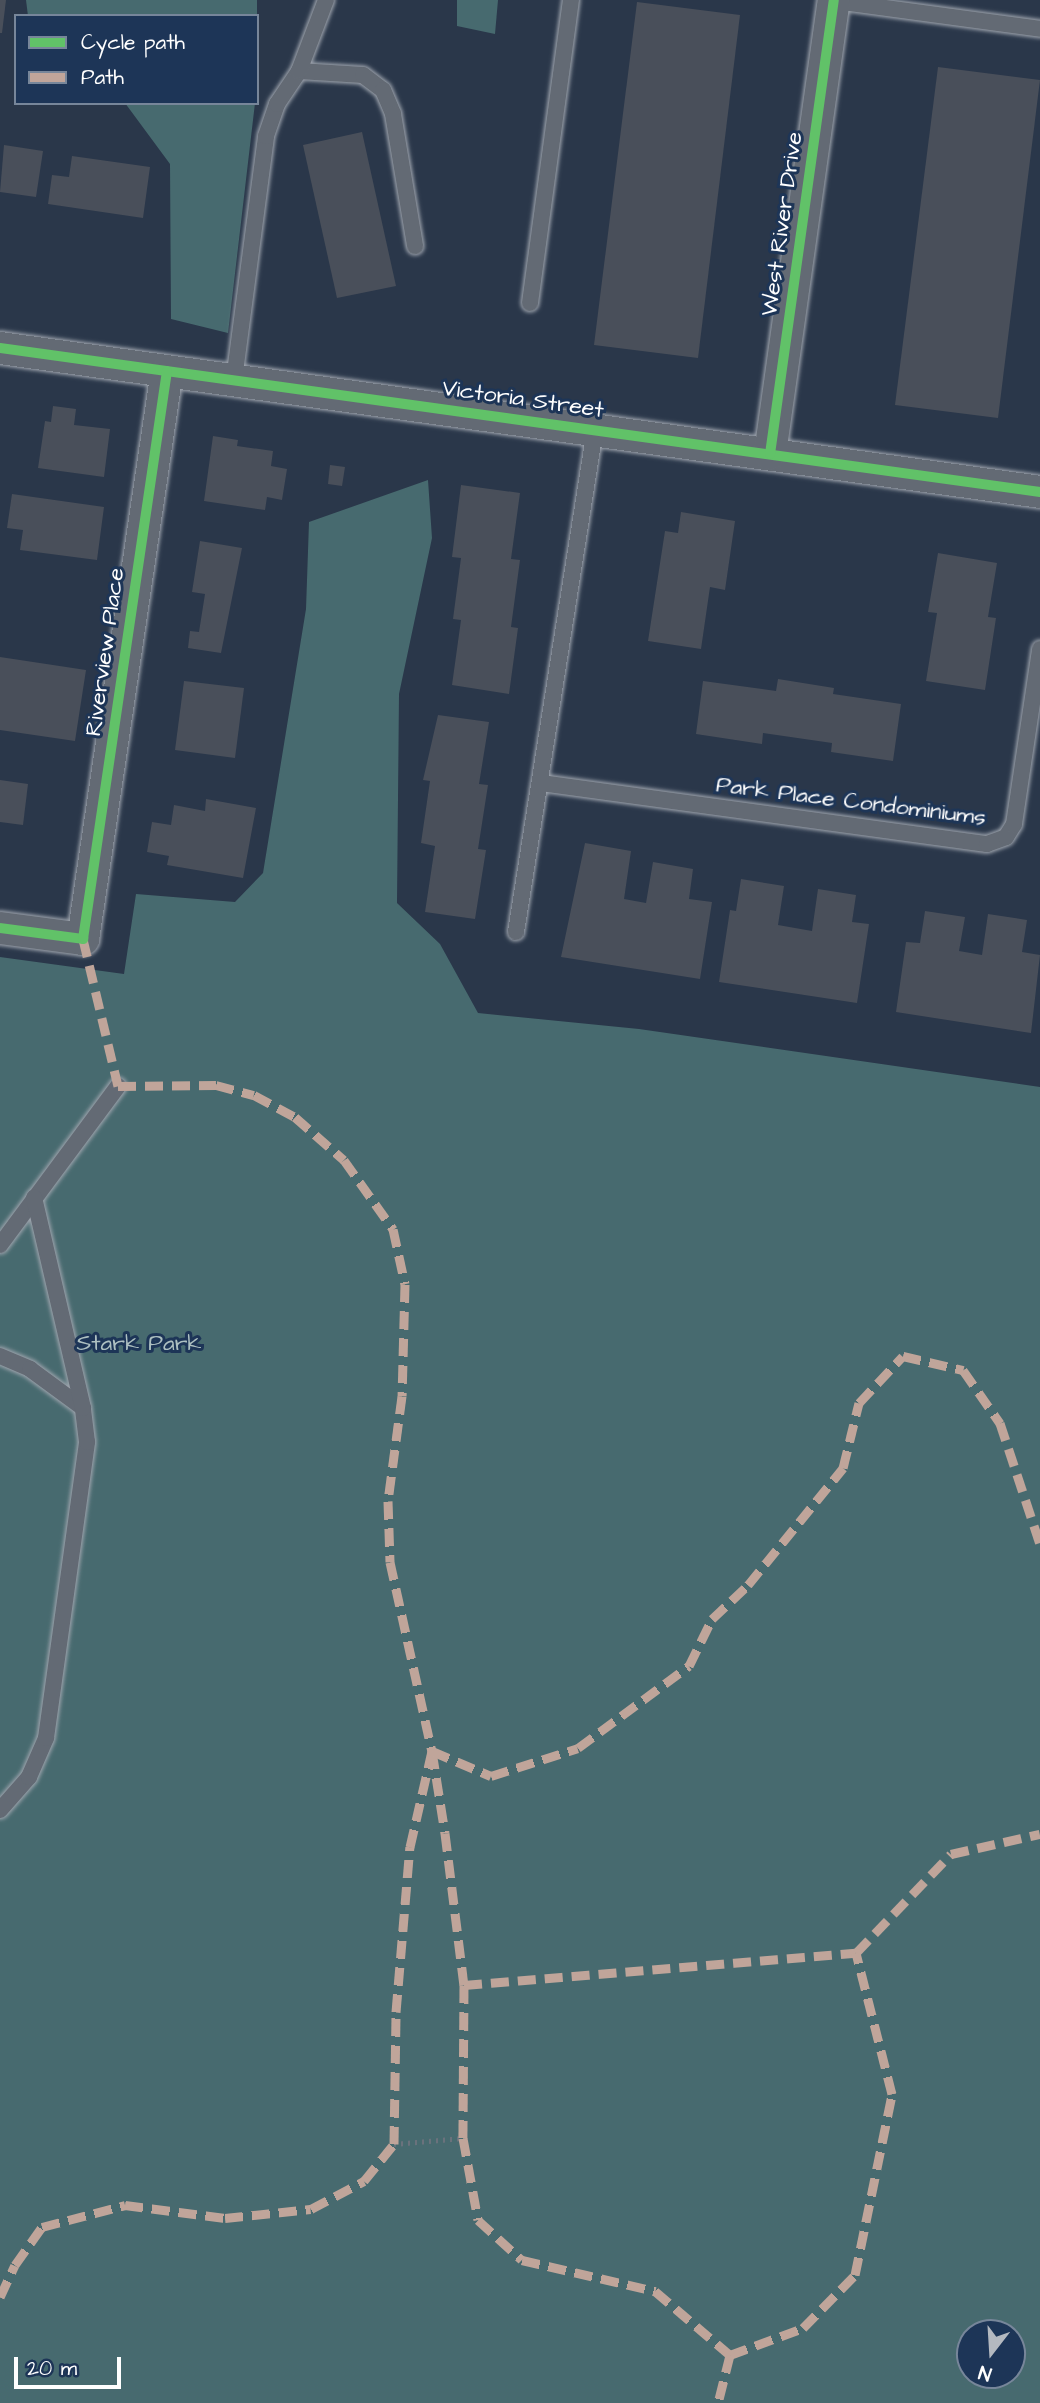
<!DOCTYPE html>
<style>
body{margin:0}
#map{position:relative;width:1040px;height:2403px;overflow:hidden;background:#2a374a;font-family:"Architects Daughter",sans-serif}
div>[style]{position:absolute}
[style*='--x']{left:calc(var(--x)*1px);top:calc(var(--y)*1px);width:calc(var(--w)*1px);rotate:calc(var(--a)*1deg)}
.green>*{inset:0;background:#476a6f}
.building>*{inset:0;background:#494f5a}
.path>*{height:4.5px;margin-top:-2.25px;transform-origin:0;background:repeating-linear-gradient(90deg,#6a727c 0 2px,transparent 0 7px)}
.roads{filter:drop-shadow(0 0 2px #9fa5ae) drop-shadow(0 0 2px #9fa5ae)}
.service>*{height:16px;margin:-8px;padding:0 8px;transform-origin:8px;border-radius:8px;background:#636a74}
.minor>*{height:32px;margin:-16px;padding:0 16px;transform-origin:16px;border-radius:16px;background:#636a74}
.quiet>*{height:9px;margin-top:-4.5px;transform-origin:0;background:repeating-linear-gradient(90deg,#c0a59a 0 18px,transparent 0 27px)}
.cycleway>*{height:10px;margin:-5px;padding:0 5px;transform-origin:5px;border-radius:5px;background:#61c268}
span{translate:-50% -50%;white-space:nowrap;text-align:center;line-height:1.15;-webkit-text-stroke:6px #1d3557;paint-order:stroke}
.street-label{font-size:23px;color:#fff}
.park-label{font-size:23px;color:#aec0c1}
.legend{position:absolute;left:14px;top:14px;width:245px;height:91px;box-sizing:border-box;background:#1d3557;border:2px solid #77869a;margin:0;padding:9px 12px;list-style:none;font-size:21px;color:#fff}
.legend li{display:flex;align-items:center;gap:14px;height:35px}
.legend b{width:35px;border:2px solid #77869a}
.north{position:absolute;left:956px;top:2319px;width:70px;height:70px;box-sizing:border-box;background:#1d3557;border:2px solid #77869a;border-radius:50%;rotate:197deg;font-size:19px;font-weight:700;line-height:28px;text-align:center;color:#fff}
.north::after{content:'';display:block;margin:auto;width:24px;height:32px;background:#b4b9c0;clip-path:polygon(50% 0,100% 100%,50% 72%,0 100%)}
.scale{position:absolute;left:14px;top:2357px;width:107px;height:32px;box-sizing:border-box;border:4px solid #fff;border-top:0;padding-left:9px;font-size:21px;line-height:24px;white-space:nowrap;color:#fff;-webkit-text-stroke:5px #1d3557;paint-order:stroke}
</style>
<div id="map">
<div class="green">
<div style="clip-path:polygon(26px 0,257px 0,257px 16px,28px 16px)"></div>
<div style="clip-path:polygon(457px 0,498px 0,495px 34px,457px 26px)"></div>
<div style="clip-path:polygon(125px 103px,255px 103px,228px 333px,171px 319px,170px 164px)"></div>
<div style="clip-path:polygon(evenodd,428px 480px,432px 538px,399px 694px,397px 903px,440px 944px,478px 1013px,639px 1029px,1040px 1087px,1040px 2403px,0 2403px,0 957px,124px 974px,136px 894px,235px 902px,263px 873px,306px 609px,309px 522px,428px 480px,970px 2333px,1012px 2333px,1012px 2375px,970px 2375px,970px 2333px)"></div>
</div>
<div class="building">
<div style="clip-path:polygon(0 0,6px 0,2px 33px,0 33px)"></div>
<div style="clip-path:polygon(637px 2px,740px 15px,698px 358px,594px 345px)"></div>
<div style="clip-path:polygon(938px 67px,1040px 80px,998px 418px,895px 405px)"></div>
<div style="clip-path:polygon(362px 132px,396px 286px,337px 298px,303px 145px)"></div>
<div style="clip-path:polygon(4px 145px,43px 151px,36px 197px,0 192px)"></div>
<div style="clip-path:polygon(72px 156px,150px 167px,143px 218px,48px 204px,52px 175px,69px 177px)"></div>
<div style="clip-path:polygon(53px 406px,76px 409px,74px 425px,110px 429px,104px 477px,38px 468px,45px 421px,51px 422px)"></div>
<div style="clip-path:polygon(213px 436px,238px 440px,237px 446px,273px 451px,271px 466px,287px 469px,282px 500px,267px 497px,265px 510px,204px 501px)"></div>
<div style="clip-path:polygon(330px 465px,345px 467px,342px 486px,328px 484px)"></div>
<div style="clip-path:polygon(461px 485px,520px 493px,511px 559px,520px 560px,511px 627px,518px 628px,509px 694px,452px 685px,461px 620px,453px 619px,461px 558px,452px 557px)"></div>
<div style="clip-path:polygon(12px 494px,104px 507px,97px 560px,20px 550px,23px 530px,7px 528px)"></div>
<div style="clip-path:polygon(681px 512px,735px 521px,725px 590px,710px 587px,701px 649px,648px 641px,665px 531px,678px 533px)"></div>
<div style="clip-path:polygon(200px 541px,242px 548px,221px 653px,188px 648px,190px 631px,199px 632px,205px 594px,192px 592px)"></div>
<div style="clip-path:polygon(938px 553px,997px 563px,988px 617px,996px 618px,985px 690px,926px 681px,937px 613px,928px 612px)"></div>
<div style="clip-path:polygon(0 657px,86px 670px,75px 741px,0 730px)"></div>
<div style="clip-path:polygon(778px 679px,834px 688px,833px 694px,901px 704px,893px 761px,831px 752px,832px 743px,763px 733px,762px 744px,696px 734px,703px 681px,776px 691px)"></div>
<div style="clip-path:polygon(184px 681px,244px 688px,235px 758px,175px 750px)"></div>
<div style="clip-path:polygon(438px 715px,489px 722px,479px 784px,488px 785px,478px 849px,486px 850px,475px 919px,425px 912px,435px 846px,421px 843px,430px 781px,423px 780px)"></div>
<div style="clip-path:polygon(0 780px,28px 784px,23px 825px,0 822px)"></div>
<div style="clip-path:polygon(206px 799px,256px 808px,243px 878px,167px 865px,169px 856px,147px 852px,152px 822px,171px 825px,174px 805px,205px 811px)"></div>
<div style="clip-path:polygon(585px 843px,631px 851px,624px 899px,646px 903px,653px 862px,693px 869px,689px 899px,712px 902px,700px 979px,561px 957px)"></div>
<div style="clip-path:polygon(741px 879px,784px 886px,778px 925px,812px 931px,818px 889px,856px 895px,852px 922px,869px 924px,857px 1003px,719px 982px,730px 910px,736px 911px)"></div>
<div style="clip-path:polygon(925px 911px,965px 917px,959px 951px,982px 955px,988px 914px,1027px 920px,1022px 952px,1040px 955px,1031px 1033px,896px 1012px,906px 942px,920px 943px)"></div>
</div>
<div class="path">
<div style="--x:394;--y:2144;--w:69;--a:-5"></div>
</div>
<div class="roads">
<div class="service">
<div style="--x:834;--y:1;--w:208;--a:7.7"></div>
<div style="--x:299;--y:71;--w:64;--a:3.6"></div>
<div style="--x:363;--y:75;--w:25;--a:37"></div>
<div style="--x:383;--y:90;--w:26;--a:67"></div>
<div style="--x:393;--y:114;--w:134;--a:80.5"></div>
<div style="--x:530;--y:303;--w:306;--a:-82.3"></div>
<div style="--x:234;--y:380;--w:246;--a:-82.5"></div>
<div style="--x:266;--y:136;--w:34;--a:-71"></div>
<div style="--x:277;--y:104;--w:40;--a:-56"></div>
<div style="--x:299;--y:71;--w:76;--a:-69.2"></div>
<div style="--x:541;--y:783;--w:450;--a:7.8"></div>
<div style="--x:987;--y:844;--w:20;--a:-20"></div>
<div style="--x:1006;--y:837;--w:15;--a:-58"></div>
<div style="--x:1014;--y:824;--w:177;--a:-81.5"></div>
<div style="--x:516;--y:932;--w:508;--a:-81.06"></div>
<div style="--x:0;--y:1245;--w:198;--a:-53.4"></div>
<div style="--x:0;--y:1356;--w:33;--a:23"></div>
<div style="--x:30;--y:1369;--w:66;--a:36.3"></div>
<div style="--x:0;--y:1810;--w:44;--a:-48.7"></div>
<div style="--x:29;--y:1777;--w:43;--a:-66.4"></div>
<div style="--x:46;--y:1738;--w:299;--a:-82.1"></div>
<div style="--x:87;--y:1442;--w:34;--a:-97"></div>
<div style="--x:83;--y:1408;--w:216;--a:-103.1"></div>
</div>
<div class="minor">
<div style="--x:0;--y:348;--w:1050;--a:7.88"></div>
<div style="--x:770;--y:454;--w:458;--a:-82"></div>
<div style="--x:0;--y:928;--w:84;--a:7.5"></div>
<div style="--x:83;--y:939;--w:574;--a:-81.59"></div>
</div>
</div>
<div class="quiet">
<div style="--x:83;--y:939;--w:151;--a:76.6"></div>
<div style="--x:118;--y:1086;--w:98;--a:-0.6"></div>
<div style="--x:216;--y:1085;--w:39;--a:15"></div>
<div style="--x:254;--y:1095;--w:47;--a:28.2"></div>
<div style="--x:295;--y:1117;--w:65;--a:41.3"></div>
<div style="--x:344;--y:1160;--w:85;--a:54.6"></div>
<div style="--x:393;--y:1229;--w:56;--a:77.7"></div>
<div style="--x:405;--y:1284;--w:112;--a:91.5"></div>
<div style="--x:402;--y:1396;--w:106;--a:97.6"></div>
<div style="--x:388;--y:1501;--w:61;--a:88.1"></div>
<div style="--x:390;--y:1562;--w:194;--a:77.5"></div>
<div style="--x:432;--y:1751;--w:83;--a:81"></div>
<div style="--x:445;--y:1833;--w:153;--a:82.9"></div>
<div style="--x:464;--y:1985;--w:153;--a:90.4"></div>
<div style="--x:463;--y:2138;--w:83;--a:79.6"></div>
<div style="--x:478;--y:2220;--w:59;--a:42.3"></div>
<div style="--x:522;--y:2260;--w:137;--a:13.1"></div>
<div style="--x:655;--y:2291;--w:99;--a:40.5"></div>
<div style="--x:730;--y:2355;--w:49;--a:104"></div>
<div style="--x:464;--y:1985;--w:393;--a:-4.7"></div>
<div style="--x:856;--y:1953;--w:137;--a:-46.2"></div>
<div style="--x:951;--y:1854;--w:91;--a:-12.7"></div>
<div style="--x:0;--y:2297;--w:35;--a:-65"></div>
<div style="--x:15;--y:2265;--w:47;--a:-54.6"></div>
<div style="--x:42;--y:2227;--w:86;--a:-14.8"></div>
<div style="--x:125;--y:2205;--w:101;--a:7.4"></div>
<div style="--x:225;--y:2218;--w:86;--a:-6"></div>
<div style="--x:311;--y:2209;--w:60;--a:-27.8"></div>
<div style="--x:364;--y:2181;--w:48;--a:-51"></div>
<div style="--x:394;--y:2144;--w:132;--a:-89.1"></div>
<div style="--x:396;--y:2012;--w:166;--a:-85.2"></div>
<div style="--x:410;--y:1847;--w:98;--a:-77.1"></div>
<div style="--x:432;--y:1751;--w:64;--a:23"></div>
<div style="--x:491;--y:1776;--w:91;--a:-17.8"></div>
<div style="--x:578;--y:1748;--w:138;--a:-36.5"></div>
<div style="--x:689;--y:1666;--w:52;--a:-63.9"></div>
<div style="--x:712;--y:1619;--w:50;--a:-43.4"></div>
<div style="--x:748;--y:1585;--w:151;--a:-50.9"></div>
<div style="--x:843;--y:1468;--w:67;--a:-76.2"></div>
<div style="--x:859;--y:1403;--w:64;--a:-46.9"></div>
<div style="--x:903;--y:1356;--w:62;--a:13.1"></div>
<div style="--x:963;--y:1370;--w:65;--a:55.1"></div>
<div style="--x:1000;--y:1423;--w:127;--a:71.7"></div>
<div style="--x:730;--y:2355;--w:78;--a:-20.3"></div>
<div style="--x:803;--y:2328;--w:74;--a:-45.5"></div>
<div style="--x:855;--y:2275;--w:185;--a:-78.4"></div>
<div style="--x:892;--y:2094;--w:146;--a:-104.3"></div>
</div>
<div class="cycleway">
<div style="--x:0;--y:348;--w:1050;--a:7.88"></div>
<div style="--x:770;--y:454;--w:458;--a:-82"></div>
<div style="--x:0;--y:928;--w:84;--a:7.5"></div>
<div style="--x:83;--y:939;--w:574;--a:-81.59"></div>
</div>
<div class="street-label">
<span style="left:782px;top:224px;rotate:-82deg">West River Drive</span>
<span style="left:523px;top:399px;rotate:8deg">Victoria Street</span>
<span style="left:105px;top:652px;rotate:-82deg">Riverview Place</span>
<span style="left:851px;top:801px;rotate:7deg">Park Place Condominiums</span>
</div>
<div class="park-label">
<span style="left:139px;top:1343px">Stark Park</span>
</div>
<ul class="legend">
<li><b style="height:9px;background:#61c268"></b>Cycle path</li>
<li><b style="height:9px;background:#c0a59a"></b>Path</li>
</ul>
<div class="north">N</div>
<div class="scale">20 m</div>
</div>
